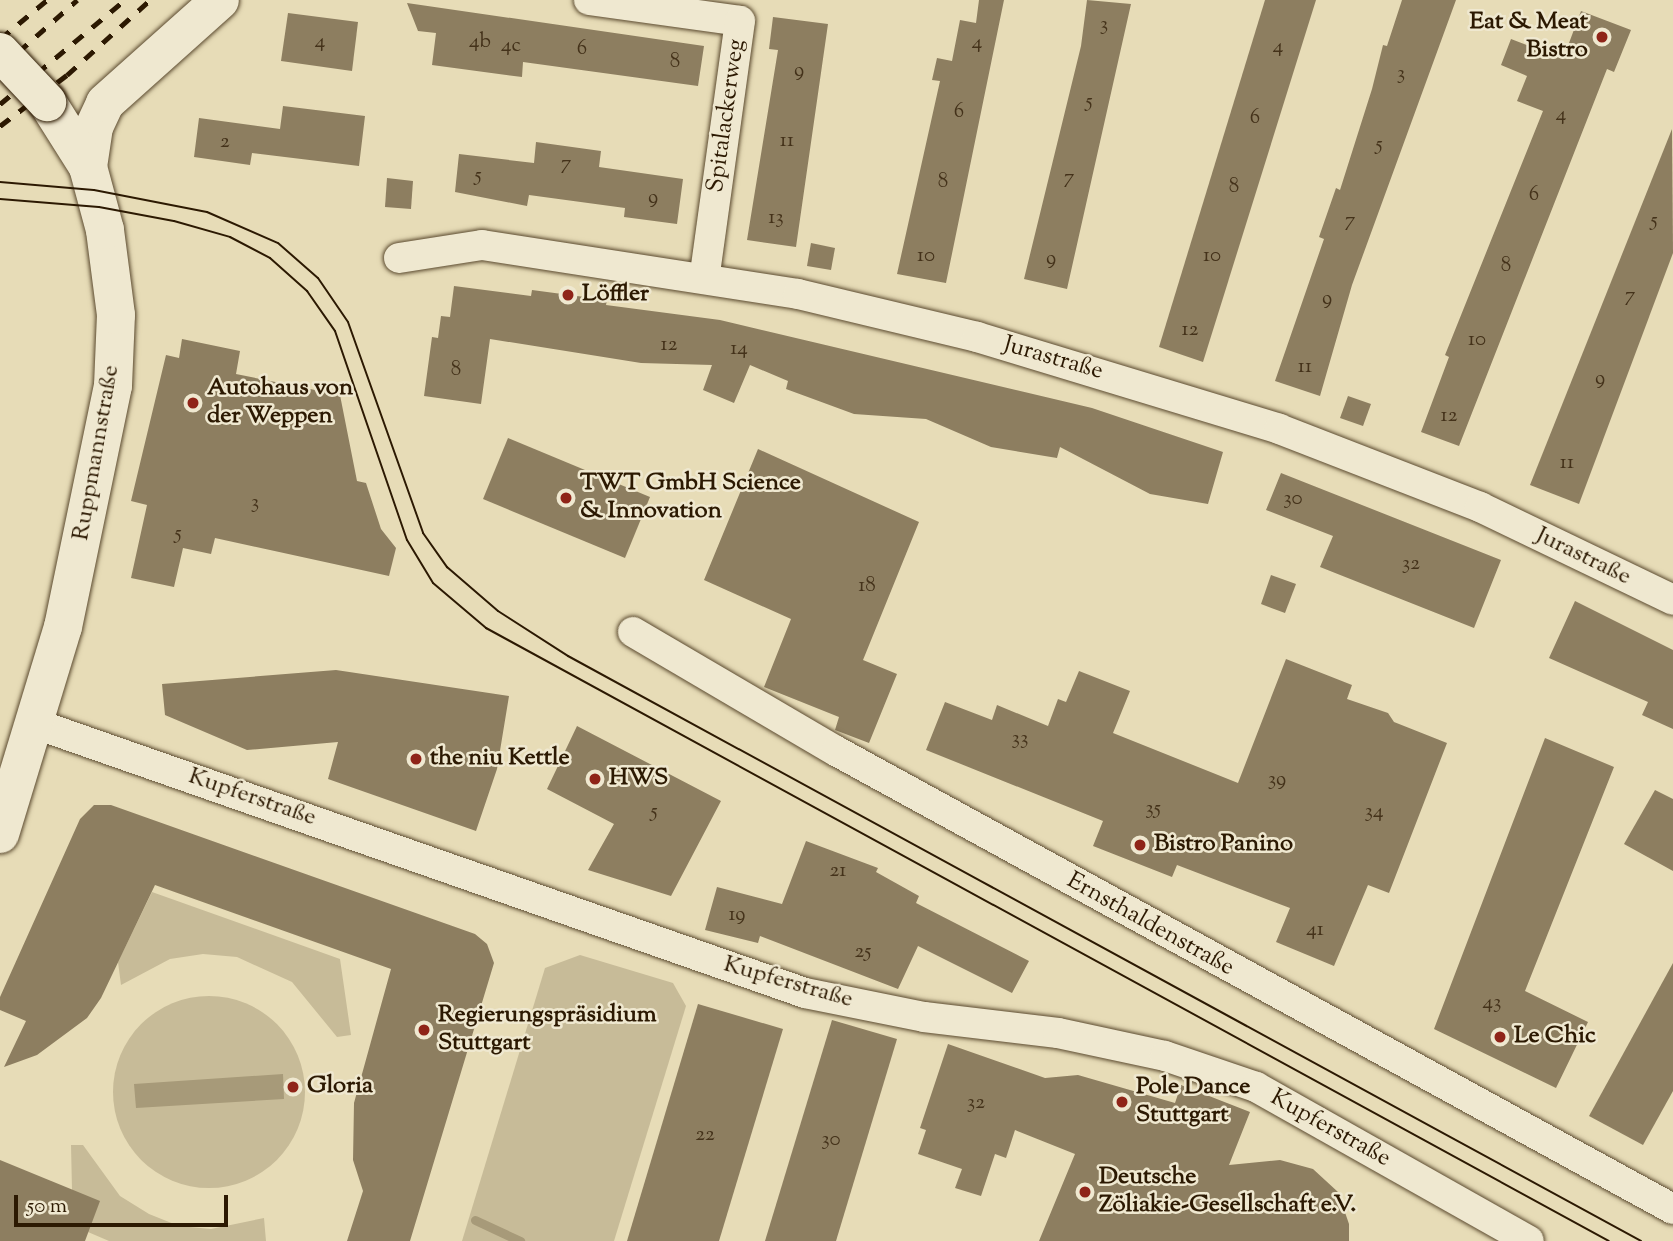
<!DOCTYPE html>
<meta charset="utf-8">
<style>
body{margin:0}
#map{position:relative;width:1673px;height:1241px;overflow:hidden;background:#e7dcb7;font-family:"Sorts Mill Goudy",serif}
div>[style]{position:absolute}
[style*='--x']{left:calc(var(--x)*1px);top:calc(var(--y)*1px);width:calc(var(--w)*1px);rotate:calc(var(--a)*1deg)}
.green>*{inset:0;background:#c7bb98}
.round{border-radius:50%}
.water>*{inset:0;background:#a79a79}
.stream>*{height:9px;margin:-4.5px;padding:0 4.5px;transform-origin:4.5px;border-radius:4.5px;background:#a79a79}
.building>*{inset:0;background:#8d7e60}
.roads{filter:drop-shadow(0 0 2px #5b4a2f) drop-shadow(0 0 2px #5b4a2f)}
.street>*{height:30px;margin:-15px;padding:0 15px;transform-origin:15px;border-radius:15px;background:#efe8d0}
.secondary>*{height:38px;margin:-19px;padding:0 19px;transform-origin:19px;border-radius:19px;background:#efe8d0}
.tram>*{height:2px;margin:-1px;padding:0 1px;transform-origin:1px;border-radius:1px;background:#2c1902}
.rail>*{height:5px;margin-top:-2.5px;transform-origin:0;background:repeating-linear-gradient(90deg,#2c1902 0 12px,transparent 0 24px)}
.bridges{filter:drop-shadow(0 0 2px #2c1902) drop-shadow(0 0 2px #2c1902)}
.secondary-bridge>*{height:38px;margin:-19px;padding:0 19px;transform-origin:19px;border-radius:19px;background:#efe8d0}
.dots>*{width:19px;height:19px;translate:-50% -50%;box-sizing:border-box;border:4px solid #efe8d0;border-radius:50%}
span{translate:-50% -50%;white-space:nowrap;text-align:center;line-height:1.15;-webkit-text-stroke:5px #efe8d0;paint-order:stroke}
.number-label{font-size:21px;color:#44321a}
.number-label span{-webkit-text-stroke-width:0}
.poi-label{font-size:24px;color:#2c1902;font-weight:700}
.right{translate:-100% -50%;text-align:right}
.left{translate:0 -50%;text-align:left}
.street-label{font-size:24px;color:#2c1902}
.scale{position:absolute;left:14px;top:1195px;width:214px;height:32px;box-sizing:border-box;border:4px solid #2c1902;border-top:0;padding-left:9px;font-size:21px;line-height:24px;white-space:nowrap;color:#2c1902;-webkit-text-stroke:5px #efe8d0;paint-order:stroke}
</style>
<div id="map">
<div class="green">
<div style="clip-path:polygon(152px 892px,340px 959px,351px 1035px,337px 1037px,292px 982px,237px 957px,203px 954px,170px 959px,121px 985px,118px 962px)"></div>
<div style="clip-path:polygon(580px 955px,673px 983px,686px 1006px,614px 1241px,462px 1241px,545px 968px)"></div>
<div class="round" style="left:113px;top:996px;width:192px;height:192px"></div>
<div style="clip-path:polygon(71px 1145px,83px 1145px,120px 1196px,149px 1214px,179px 1226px,211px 1229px,264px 1218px,266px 1241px,109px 1241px,88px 1232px,72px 1190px)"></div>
</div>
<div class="water">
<div style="clip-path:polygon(283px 1074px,284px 1099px,136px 1108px,134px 1084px)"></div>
</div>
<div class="stream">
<div style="--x:475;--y:1220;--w:50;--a:25"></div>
</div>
<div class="building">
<div style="clip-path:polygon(979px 0,1004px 0,946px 283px,897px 274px,940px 81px,932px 80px,937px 58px,952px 61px,960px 20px,976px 23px)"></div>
<div style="clip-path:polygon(1087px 0,1131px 4px,1067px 289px,1024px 279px,1081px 46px)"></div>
<div style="clip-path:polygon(1265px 0,1316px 0,1203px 362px,1159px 347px)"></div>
<div style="clip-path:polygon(1402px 0,1456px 0,1352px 285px,1320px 396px,1275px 381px,1324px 239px,1319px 237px,1336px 188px,1340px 190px,1372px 89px,1383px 45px,1387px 46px)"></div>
<div style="clip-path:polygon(407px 3px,704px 46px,698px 86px,523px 62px,522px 77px,432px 65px,436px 33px,418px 31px)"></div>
<div style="clip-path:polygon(1581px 11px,1631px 30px,1614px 72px,1607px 69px,1459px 446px,1421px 432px,1449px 357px,1445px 355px,1543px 111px,1517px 101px,1527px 76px,1501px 65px,1511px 39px,1563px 59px)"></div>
<div style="clip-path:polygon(288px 13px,358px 22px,352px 71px,281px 61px)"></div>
<div style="clip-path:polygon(773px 17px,828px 24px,796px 247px,747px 240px,778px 50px,769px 49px)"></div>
<div style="clip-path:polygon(283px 106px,365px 116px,359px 166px,252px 153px,250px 165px,194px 157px,199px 118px,280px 129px)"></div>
<div style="clip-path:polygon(1672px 129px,1673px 253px,1579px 504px,1530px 485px)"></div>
<div style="clip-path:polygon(536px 142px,601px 151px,599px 167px,683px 179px,677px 224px,624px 217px,625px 208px,529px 195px,527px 206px,455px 192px,459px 154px,534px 163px)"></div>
<div style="clip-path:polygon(387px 178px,413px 181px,411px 209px,385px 207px)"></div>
<div style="clip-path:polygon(811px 243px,835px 248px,831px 270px,807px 266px)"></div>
<div style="clip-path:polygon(454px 286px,531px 296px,532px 290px,607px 300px,606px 305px,720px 320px,1092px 408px,1223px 452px,1208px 504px,1150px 494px,1060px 447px,1057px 458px,991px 447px,926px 419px,854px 414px,786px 389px,788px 381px,750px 365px,734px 403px,703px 390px,712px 365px,641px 363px,490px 339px,481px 404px,424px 396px,432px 337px,438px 338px,441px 316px,450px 317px)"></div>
<div style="clip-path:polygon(182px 339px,240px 351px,236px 374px,340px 395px,357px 481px,366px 483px,381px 529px,396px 548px,389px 576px,215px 538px,211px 554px,183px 548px,174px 587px,131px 578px,147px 505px,131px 501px,166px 355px,179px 358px)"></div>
<div style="clip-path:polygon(1348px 396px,1371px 404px,1363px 426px,1340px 418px)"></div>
<div style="clip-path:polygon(508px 438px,650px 497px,625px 558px,483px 499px)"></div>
<div style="clip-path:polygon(758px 449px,919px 522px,863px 660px,897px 674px,869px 743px,835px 730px,839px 717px,764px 687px,791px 619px,704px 580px)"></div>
<div style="clip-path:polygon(1281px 473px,1501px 560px,1474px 628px,1320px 567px,1333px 536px,1266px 510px)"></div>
<div style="clip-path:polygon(1271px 575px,1296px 584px,1285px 613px,1261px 604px)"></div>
<div style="clip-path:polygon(1575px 601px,1673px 650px,1673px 729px,1642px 715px,1648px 702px,1549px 658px)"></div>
<div style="clip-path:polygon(1286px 659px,1352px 685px,1347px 699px,1388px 713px,1394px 722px,1447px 743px,1389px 893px,1368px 885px,1334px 966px,1276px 942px,1290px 908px,1177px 865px,1172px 877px,1093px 846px,1103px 821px,926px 750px,945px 702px,992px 720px,997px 705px,1048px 726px,1058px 699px,1066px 702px,1079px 671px,1130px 691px,1113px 733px,1238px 783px)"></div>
<div style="clip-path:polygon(336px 670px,509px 696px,497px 769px,476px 831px,328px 779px,338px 742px,247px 750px,165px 715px,162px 684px)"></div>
<div style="clip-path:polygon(577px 726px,721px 801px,671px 896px,588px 870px,614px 824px,547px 789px)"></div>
<div style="clip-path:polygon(1545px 738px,1614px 767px,1525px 991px,1588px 1022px,1556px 1088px,1434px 1029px)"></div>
<div style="clip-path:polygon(1655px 790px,1673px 799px,1673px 871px,1624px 844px)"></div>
<div style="clip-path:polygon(94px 805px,111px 805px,475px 934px,487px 944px,494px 963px,410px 1241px,347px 1241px,363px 1191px,353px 1160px,354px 1103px,391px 969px,155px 885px,101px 998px,87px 1018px,37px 1055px,4px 1067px,26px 1021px,0 1010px,0 997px,80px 819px)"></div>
<div style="clip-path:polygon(806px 841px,878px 868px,876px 872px,919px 896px,916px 903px,1029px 961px,1012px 993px,918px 946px,898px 989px,760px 936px,758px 943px,705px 930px,717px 887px,782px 904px)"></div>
<div style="clip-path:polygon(1673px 963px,1673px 1091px,1643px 1145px,1589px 1116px)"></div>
<div style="clip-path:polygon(698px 1004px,783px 1029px,719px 1241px,627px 1241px)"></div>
<div style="clip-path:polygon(832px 1020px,897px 1039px,836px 1241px,765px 1241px)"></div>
<div style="clip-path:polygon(948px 1044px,1045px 1078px,1078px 1075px,1175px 1103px,1181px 1085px,1250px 1112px,1229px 1165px,1280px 1160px,1313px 1169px,1338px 1192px,1349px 1224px,1349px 1241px,1039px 1241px,1075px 1154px,1015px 1130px,1006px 1158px,995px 1154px,981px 1196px,955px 1188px,962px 1169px,918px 1154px,926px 1130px,920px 1128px)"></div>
<div style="clip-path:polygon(0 1160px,100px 1201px,85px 1241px,0 1241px)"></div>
</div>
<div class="roads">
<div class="street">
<div style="--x:589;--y:0;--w:152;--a:7.9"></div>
<div style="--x:740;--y:21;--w:260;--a:97.9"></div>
<div style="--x:399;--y:258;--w:84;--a:-8.9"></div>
<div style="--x:482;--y:245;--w:320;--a:8.8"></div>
<div style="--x:798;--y:294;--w:184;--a:13.5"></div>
<div style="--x:977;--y:337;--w:316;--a:16.9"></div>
<div style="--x:1279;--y:429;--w:216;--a:21.2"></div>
<div style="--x:1480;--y:507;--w:214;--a:25.7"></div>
<div style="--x:633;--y:632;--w:235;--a:30.4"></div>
<div style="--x:836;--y:751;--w:954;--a:28.69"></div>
<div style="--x:36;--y:724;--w:815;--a:19.28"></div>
<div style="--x:805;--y:993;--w:121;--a:11.4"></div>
<div style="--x:924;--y:1017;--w:135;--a:6.8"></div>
<div style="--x:1058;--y:1033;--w:109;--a:12.1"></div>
<div style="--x:1165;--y:1056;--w:96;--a:18.8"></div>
<div style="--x:1256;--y:1087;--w:313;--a:29.4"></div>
</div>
<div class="secondary">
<div style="--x:88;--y:167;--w:40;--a:-81.5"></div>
<div style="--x:94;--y:127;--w:26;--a:-65"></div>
<div style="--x:105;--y:103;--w:154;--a:-41.8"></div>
<div style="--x:0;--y:834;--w:216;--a:-73.1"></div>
<div style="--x:63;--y:627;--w:246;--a:-78.3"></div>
<div style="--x:113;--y:386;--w:71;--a:-87.6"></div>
<div style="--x:116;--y:315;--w:86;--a:-97.4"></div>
<div style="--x:105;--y:230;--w:65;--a:-105.1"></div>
<div style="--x:88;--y:167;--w:77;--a:-122.2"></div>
</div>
</div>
<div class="tram">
<div style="--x:0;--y:182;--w:94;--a:4.9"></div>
<div style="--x:94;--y:190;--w:115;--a:11"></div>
<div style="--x:207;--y:212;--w:77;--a:23.6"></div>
<div style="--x:278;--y:243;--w:53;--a:41.2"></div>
<div style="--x:318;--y:278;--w:53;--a:55.7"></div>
<div style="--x:348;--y:322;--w:224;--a:70.4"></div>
<div style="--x:423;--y:533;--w:42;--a:54.8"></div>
<div style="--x:447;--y:567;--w:67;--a:40.8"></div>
<div style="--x:498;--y:611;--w:83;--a:32.7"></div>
<div style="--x:568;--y:656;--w:1222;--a:28.6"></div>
<div style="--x:0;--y:199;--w:99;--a:4.6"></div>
<div style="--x:99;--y:207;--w:76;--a:10.6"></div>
<div style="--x:174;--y:221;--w:58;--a:15.9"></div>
<div style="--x:230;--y:237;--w:45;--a:27.7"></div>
<div style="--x:270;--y:258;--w:50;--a:41.7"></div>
<div style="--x:307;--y:291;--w:49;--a:55"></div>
<div style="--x:335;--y:331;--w:221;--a:71"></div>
<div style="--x:407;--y:540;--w:50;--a:58.8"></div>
<div style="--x:433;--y:583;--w:70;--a:40.3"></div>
<div style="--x:486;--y:628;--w:1279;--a:28.63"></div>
</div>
<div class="rail">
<div style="--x:0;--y:39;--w:61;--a:-39.7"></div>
<div style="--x:0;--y:68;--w:103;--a:-41.4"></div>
<div style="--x:0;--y:104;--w:163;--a:-39.8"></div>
<div style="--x:0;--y:126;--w:84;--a:-37.3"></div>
<div style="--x:67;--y:75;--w:112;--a:-42.1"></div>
</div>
<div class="bridges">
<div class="secondary-bridge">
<div style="--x:0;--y:52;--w:69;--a:46.8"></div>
</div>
</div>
<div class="dots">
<div style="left:1602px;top:37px;background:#8f2418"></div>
<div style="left:568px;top:295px;background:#8f2418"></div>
<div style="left:193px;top:403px;background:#8f2418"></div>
<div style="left:566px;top:498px;background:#8f2418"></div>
<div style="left:416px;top:759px;background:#8f2418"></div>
<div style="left:595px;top:779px;background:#8f2418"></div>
<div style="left:1140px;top:845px;background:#8f2418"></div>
<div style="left:424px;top:1030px;background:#8f2418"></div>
<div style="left:1500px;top:1037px;background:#8f2418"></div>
<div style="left:293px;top:1087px;background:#8f2418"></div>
<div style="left:1122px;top:1102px;background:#8f2418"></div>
<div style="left:1085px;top:1192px;background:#8f2418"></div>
</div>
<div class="number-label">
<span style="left:1104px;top:25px">3</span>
<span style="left:320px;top:42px">4</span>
<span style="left:480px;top:42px">4b</span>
<span style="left:977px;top:43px">4</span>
<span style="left:511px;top:46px">4c</span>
<span style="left:1278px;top:47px">4</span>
<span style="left:582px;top:49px">6</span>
<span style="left:675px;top:62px">8</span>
<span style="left:799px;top:71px">9</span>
<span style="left:1401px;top:74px">3</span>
<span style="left:1089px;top:102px">5</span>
<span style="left:959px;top:112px">6</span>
<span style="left:1561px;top:115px">4</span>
<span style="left:1255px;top:118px">6</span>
<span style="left:787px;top:141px">11</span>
<span style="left:225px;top:142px">2</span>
<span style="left:1379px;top:145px">5</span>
<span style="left:566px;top:164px">7</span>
<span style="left:478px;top:176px">5</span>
<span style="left:1069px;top:178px">7</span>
<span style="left:943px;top:182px">8</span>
<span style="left:1234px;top:187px">8</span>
<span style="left:1534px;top:195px">6</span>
<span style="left:653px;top:198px">9</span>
<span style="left:776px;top:218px">13</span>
<span style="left:1350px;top:221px">7</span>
<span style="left:1654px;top:221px">5</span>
<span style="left:926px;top:256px">10</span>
<span style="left:1212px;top:256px">10</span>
<span style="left:1051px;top:259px">9</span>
<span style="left:1506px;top:266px">8</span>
<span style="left:1630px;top:296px">7</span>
<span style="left:1327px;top:299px">9</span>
<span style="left:1190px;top:330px">12</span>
<span style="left:1477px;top:340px">10</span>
<span style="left:669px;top:345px">12</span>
<span style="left:739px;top:349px">14</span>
<span style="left:1305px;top:367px">11</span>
<span style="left:456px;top:370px">8</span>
<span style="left:1600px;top:379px">9</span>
<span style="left:1449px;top:416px">12</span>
<span style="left:1567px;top:463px">11</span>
<span style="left:1293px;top:499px">30</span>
<span style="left:255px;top:503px">3</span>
<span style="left:178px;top:534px">5</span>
<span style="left:1411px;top:564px">32</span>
<span style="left:867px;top:586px">18</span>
<span style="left:1020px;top:739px">33</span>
<span style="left:1277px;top:780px">39</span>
<span style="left:1153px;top:809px">35</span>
<span style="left:654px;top:812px">5</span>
<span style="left:1374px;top:812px">34</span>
<span style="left:838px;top:871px">21</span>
<span style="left:737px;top:915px">19</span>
<span style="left:1315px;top:930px">41</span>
<span style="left:863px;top:952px">25</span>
<span style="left:1492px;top:1003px">43</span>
<span style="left:976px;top:1103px">32</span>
<span style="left:705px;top:1135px">22</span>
<span style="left:831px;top:1140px">30</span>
</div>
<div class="poi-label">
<span class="right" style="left:1588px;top:37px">Eat &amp; Meat<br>Bistro</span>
<span class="left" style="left:582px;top:295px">Löffler</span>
<span class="left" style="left:207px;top:403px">Autohaus von<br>der Weppen</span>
<span class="left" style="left:580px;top:498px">TWT GmbH Science<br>&amp; Innovation</span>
<span class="left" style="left:430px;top:759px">the niu Kettle</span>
<span class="left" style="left:609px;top:779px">HWS</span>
<span class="left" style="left:1154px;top:845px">Bistro Panino</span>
<span class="left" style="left:438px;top:1030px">Regierungspräsidium<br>Stuttgart</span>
<span class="left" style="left:1514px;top:1037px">Le Chic</span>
<span class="left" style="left:307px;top:1087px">Gloria</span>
<span class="left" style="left:1136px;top:1102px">Pole Dance<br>Stuttgart</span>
<span class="left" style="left:1099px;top:1192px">Deutsche<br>Zöliakie-Gesellschaft e.V.</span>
</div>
<div class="street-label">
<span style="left:727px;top:116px;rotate:-82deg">Spitalackerweg</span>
<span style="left:1053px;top:359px;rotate:16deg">Jurastraße</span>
<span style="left:97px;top:453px;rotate:-80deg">Ruppmannstraße</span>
<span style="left:1583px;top:557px;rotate:26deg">Jurastraße</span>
<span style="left:252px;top:798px;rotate:19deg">Kupferstraße</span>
<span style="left:1150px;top:925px;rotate:29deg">Ernsthaldenstraße</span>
<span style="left:788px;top:983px;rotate:16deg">Kupferstraße</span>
<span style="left:1330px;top:1129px;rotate:29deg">Kupferstraße</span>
</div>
<div class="scale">50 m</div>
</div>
